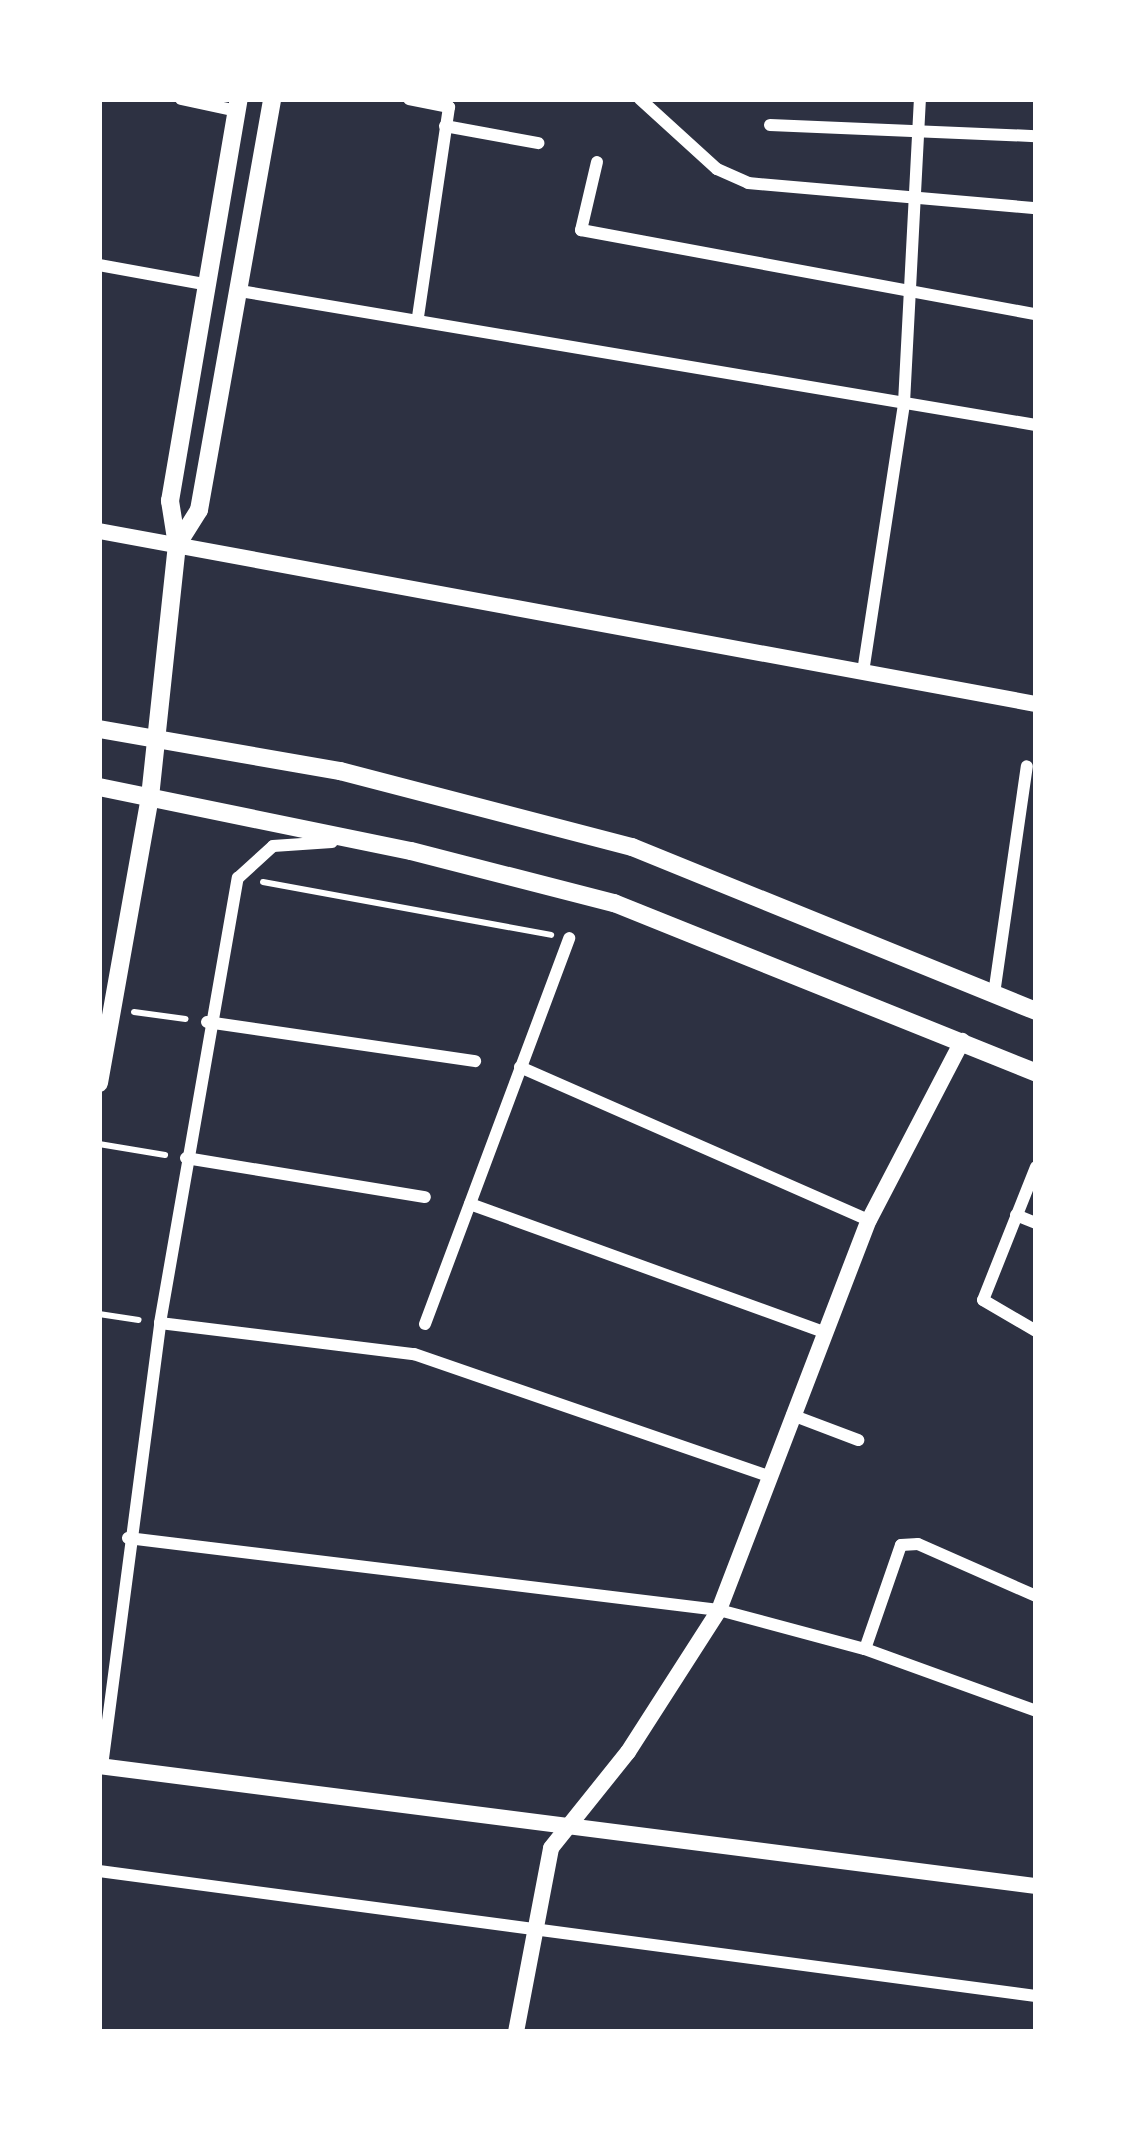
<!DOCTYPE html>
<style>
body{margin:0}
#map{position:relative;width:1135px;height:2131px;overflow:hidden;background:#2d3142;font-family:"Varela Round",sans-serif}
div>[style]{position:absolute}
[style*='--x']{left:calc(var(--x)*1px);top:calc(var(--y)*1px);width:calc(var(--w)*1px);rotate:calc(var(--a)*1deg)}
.path>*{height:6px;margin:-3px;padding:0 3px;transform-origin:3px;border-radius:3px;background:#fff}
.minor>*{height:12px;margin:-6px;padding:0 6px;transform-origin:6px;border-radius:6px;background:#fff}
.tertiary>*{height:16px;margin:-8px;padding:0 8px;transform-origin:8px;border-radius:8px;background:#fff}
.secondary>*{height:18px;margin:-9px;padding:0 9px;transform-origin:9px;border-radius:9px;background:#fff}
span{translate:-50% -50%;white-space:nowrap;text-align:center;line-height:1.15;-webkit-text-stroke:12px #fff;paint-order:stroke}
.frame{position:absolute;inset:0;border:102px solid #fff;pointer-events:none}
</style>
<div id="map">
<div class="path">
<div style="--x:263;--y:882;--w:293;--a:10.4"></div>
<div style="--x:134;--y:1012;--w:52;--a:7.7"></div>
<div style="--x:99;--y:1144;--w:67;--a:9.5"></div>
<div style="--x:99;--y:1314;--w:40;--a:8.5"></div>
</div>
<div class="minor">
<div style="--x:181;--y:99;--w:57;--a:12.1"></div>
<div style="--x:409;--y:99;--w:41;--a:11.3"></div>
<div style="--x:449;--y:107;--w:213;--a:98.4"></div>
<div style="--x:640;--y:99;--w:104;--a:42.3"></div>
<div style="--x:717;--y:169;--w:34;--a:24"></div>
<div style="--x:748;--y:183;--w:289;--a:5"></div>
<div style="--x:770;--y:125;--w:266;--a:2.4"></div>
<div style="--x:445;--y:126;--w:95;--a:10.4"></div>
<div style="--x:597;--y:162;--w:70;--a:103.2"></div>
<div style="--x:581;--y:230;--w:463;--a:10.5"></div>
<div style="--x:99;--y:265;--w:112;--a:10.3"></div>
<div style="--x:240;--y:291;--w:807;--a:9.56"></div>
<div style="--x:863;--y:672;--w:272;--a:-81.3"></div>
<div style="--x:904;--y:403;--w:304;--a:-87"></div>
<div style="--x:994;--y:994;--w:230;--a:-81.8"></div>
<div style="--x:207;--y:1022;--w:271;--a:8.3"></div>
<div style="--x:520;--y:1067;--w:381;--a:23.7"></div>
<div style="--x:186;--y:1158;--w:242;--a:9.3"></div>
<div style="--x:1036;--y:1167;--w:143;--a:111.7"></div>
<div style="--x:983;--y:1300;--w:61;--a:30.3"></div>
<div style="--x:470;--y:1204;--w:375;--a:19.9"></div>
<div style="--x:1016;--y:1215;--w:22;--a:22"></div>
<div style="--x:160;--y:1323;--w:256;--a:7"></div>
<div style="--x:414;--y:1354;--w:372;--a:19"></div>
<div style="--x:425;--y:1324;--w:412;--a:-69.5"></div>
<div style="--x:792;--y:1415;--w:71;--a:20.7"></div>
<div style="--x:128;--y:1538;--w:595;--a:6.95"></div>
<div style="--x:719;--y:1610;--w:151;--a:15"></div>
<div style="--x:865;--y:1649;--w:182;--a:19.9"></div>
<div style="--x:865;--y:1649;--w:110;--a:-70.9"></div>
<div style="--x:901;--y:1545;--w:17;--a:-3"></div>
<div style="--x:918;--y:1544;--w:129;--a:23.8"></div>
<div style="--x:102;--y:1766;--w:447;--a:-82.5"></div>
<div style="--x:160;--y:1323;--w:452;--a:-80.1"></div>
<div style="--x:238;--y:878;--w:47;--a:-42.4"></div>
<div style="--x:273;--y:846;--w:59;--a:-3.9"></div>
<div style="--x:99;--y:1871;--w:945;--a:7.6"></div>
</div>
<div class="tertiary">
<div style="--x:99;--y:531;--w:953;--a:10.46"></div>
<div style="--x:99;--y:1766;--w:945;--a:7.3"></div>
<div style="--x:516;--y:2032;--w:187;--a:-79.2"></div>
<div style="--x:551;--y:1848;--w:123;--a:-51.3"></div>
<div style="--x:628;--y:1752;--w:169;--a:-57.3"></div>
<div style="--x:719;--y:1610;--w:418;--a:-69"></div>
<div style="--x:869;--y:1220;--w:202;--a:-62.5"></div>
</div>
<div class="secondary">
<div style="--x:177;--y:545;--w:41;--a:-57.8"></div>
<div style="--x:199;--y:510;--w:417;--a:-79.9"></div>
<div style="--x:99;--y:729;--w:245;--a:9.9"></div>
<div style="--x:340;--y:771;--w:302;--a:14.6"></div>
<div style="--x:632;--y:847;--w:436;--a:22.1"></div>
<div style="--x:99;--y:787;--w:318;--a:11.6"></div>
<div style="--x:411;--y:851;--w:210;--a:14.4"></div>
<div style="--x:614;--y:903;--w:455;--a:21.9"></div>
<div style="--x:99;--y:1083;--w:291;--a:-79.9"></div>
<div style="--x:150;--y:797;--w:253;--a:-83.9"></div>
<div style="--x:177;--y:545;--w:45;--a:-99"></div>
<div style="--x:170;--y:501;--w:408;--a:-80.3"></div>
</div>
<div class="frame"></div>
</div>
